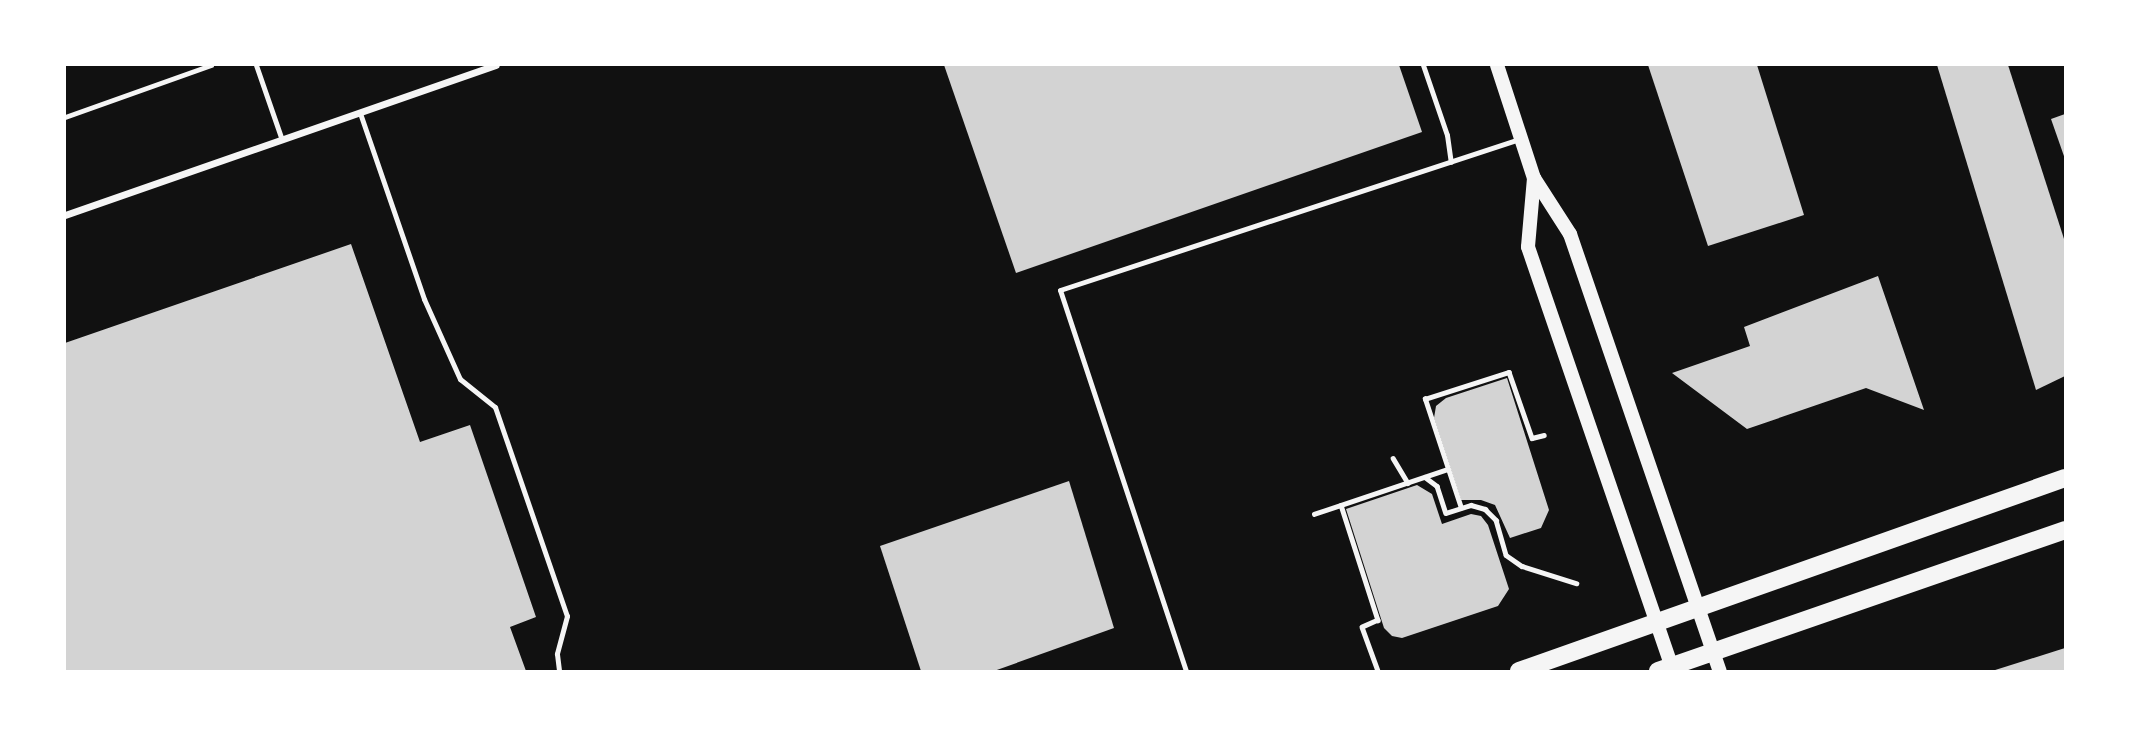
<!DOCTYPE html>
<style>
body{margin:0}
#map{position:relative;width:2130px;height:736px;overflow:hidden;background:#111;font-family:"PT Sans",sans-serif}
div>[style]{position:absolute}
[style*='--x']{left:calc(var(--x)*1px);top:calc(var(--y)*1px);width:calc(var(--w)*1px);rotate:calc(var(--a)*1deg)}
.building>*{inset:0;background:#d3d3d3}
.path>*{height:4.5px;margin:-2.25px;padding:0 2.25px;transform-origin:2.25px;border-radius:2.25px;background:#f5f5f5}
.service>*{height:5px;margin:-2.5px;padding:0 2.5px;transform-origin:2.5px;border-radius:2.5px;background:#f5f5f5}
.minor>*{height:7px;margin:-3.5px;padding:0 3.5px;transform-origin:3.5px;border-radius:3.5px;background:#f5f5f5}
.secondary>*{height:14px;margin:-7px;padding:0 7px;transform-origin:7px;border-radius:7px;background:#f5f5f5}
.primary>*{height:18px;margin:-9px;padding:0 9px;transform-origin:9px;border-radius:9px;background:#f5f5f5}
span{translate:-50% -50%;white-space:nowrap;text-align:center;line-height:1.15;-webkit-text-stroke:6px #fff;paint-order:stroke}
.frame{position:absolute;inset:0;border:66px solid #fff;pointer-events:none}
</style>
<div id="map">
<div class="building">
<div style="clip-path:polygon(944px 65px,1399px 65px,1422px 132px,1016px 273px)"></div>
<div style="clip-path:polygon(1648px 65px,1757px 65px,1804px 215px,1708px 246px)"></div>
<div style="clip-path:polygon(1937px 65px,2008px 65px,2065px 242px,2065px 376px,2036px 390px)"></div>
<div style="clip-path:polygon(2065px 114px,2065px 159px,2051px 119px)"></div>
<div style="clip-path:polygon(351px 244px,420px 442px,470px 425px,536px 617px,510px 627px,526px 671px,65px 671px,65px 343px)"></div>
<div style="clip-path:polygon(1878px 276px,1924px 410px,1866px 388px,1747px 429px,1672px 373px,1750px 346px,1744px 327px)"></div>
<div style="clip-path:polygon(1507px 378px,1549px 510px,1541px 528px,1510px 538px,1495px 505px,1481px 500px,1461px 500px,1434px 418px,1436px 406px,1446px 398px)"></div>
<div style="clip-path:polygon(1069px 481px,1114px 628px,994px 671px,921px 671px,880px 546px)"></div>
<div style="clip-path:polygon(1417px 485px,1432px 494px,1442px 524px,1471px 514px,1481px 516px,1488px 525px,1509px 589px,1498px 606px,1402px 638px,1392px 636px,1384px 628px,1346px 509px)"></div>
<div style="clip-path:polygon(2065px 648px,2065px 671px,1992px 671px)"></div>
</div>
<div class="path">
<div style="--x:1393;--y:458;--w:29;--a:59"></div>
<div style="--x:1425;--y:477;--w:15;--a:37"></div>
<div style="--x:1437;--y:486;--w:28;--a:72"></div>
<div style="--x:1446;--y:513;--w:26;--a:-18"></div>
<div style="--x:1471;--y:505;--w:15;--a:16"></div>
<div style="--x:1485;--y:509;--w:16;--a:45"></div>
<div style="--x:1496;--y:520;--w:36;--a:74"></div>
<div style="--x:1506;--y:555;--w:19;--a:35"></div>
<div style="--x:1522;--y:566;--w:57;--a:17.5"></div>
<div style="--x:1341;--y:505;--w:121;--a:72.2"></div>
<div style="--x:1378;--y:620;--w:17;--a:156"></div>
<div style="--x:1362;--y:627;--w:47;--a:70"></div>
<div style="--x:1461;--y:508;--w:115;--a:-108.3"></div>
<div style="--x:1425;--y:399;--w:88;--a:-17.8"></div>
<div style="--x:1509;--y:372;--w:70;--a:70.8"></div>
<div style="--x:1532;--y:438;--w:12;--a:-14"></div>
<div style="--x:1314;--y:514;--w:141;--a:-18.6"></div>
</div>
<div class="service">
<div style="--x:256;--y:65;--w:79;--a:70.9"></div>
<div style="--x:1423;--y:65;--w:74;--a:71.1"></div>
<div style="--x:1447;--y:135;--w:27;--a:82"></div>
<div style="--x:360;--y:113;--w:197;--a:71"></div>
<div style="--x:424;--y:299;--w:88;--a:65.8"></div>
<div style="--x:460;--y:379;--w:45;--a:38.7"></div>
<div style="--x:495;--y:407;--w:221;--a:71"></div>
<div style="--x:567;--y:616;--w:39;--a:105"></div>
<div style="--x:557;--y:654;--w:17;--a:83"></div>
<div style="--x:65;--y:117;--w:155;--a:-19.6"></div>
<div style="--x:1186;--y:671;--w:401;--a:-108.3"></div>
<div style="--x:1060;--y:290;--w:484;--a:-18.2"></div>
</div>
<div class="minor">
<div style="--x:65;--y:215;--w:456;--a:-19.2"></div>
</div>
<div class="secondary">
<div style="--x:1497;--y:65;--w:119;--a:71.9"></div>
<div style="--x:1534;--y:178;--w:67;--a:57.3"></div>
<div style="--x:1570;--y:234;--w:462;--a:71.1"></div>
<div style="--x:1534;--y:178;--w:69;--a:95"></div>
<div style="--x:1528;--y:247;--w:448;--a:71.1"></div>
</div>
<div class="primary">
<div style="--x:1519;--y:671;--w:579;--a:-19.47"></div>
<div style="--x:1658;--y:671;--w:431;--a:-19.1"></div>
</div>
<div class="frame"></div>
</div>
